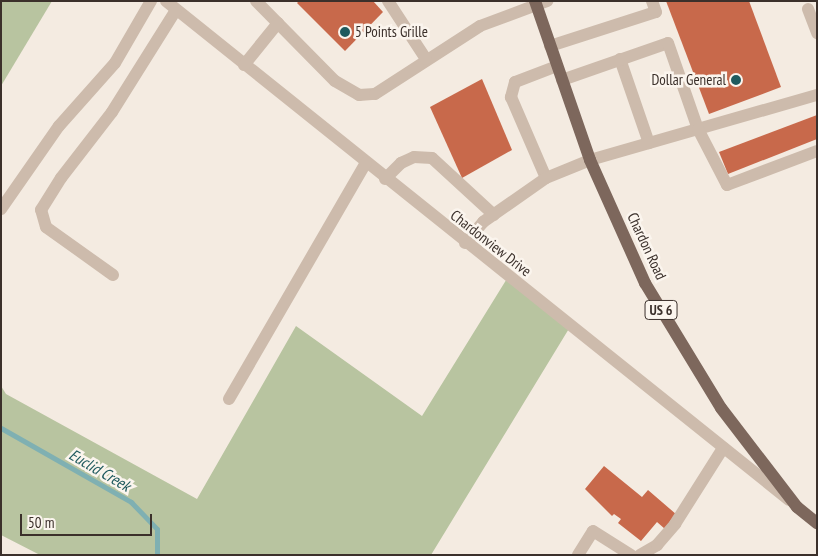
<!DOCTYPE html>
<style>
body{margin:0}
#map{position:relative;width:818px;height:556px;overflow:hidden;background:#f4ebe1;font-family:"PT Sans Narrow",sans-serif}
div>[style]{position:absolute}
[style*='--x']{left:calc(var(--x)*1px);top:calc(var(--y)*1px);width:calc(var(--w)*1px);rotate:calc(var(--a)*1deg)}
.green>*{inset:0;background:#b8c4a0}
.stream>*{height:5px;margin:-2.5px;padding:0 2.5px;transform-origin:2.5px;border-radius:2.5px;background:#7fb0b2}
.building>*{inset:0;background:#c8694b}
.minor>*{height:12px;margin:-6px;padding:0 6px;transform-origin:6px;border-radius:6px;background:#cdbbac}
.major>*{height:12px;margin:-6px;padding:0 6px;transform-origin:6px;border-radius:6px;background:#7d675c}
.dots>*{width:14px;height:14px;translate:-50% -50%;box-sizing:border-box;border:2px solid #fbf5ee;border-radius:50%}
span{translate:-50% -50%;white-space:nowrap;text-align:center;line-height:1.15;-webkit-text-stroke:5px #fbf5ee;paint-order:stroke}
.shield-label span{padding:1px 4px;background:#fbf5ee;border:1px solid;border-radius:4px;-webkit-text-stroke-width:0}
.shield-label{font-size:14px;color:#3b302b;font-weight:700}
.poi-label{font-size:15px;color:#3b302b}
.left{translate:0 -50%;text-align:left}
.right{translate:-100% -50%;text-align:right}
.street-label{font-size:15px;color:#3b302b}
.water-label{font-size:16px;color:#1f5a5e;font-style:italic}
.frame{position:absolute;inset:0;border:2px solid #3b302b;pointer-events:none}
.scale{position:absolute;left:20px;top:514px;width:132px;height:22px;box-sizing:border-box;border:2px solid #3b302b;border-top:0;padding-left:6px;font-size:15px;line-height:18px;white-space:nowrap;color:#3b302b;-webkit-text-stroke:4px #fbf5ee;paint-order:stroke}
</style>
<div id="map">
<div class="green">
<div style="clip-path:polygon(1px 1px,52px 1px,1px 86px)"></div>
<div style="clip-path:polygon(508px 277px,570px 327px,431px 555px,40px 555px,1px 535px,1px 386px,6px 394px,197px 499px,296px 326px,422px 416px)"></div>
</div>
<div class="stream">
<div style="--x:1;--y:428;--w:150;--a:29.6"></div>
<div style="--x:131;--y:502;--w:37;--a:46"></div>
<div style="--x:157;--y:529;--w:26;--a:90"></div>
</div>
<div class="building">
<div style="clip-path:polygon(299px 1px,373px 1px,383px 12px,345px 51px,297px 3px)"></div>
<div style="clip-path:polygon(666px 1px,749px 1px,781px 87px,709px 114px)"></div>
<div style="clip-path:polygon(482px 79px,512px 150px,462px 178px,430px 107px)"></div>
<div style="clip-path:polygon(817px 115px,817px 139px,728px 174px,719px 152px)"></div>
<div style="clip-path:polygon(604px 466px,642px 497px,648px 490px,677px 515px,665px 529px,657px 522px,641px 541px,618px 523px,621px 519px,614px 514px,612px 516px,585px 489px)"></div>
</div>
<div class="minor">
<div style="--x:166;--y:1;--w:798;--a:38.69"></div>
<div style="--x:256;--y:1;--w:112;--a:45.4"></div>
<div style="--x:335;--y:81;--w:28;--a:30"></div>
<div style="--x:359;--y:95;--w:16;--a:-4"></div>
<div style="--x:375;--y:94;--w:125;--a:-32.9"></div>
<div style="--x:480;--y:26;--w:72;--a:-20.5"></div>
<div style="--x:388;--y:1;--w:69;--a:56.8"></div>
<div style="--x:808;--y:9;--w:26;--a:69"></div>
<div style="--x:550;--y:46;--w:111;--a:-17.8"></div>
<div style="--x:656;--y:12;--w:12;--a:-110"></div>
<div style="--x:620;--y:59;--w:89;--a:71"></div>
<div style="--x:244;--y:65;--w:54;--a:-51"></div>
<div style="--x:557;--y:66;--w:45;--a:159.1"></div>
<div style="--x:515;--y:82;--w:16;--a:105"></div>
<div style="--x:511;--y:97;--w:88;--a:66.6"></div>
<div style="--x:546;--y:178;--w:48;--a:-22.2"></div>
<div style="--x:590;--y:160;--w:236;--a:-16"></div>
<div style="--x:562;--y:80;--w:112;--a:-19.2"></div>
<div style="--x:668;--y:43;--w:91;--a:70.8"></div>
<div style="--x:698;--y:129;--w:63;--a:62.6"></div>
<div style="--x:727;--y:185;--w:96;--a:-20.7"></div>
<div style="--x:385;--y:179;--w:23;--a:-45"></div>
<div style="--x:401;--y:163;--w:14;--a:-25"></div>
<div style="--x:414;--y:157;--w:18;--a:3"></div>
<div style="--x:432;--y:158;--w:84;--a:42.6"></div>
<div style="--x:1;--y:209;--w:101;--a:-55.1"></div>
<div style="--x:59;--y:126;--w:84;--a:-48.4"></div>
<div style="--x:115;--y:63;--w:72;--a:-59.9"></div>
<div style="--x:465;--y:243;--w:28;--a:-49"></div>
<div style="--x:483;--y:222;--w:77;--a:-34.9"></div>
<div style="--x:113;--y:275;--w:82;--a:-144.4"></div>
<div style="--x:46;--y:227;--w:18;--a:-106"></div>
<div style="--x:41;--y:210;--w:38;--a:-58"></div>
<div style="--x:61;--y:178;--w:83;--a:-52.3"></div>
<div style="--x:112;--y:112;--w:120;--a:-57.9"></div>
<div style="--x:229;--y:399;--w:273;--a:-59.9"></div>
<div style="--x:578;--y:555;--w:28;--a:-58"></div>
<div style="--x:593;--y:531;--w:45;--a:32.3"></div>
<div style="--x:640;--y:555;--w:20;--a:-30"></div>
<div style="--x:657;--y:545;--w:28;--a:-49"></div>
<div style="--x:675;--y:524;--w:90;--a:-57.7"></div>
</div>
<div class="major">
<div style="--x:535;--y:1;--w:168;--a:70.9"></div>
<div style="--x:590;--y:160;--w:135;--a:65.9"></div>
<div style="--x:645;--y:283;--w:146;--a:58.7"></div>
<div style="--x:721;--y:408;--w:125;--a:52.5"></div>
<div style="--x:797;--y:507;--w:26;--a:39"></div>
</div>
<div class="dots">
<div style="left:345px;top:32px;background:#1f5a5e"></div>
<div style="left:736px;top:80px;background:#1f5a5e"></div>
</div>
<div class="shield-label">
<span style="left:661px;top:310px">US 6</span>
</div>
<div class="poi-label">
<span class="left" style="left:355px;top:32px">5 Points Grille</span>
<span class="right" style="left:726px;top:80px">Dollar General</span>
</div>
<div class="street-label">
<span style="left:491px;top:243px;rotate:38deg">Chardonview Drive</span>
<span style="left:647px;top:246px;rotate:65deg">Chardon Road</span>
</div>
<div class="water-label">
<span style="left:100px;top:470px;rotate:30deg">Euclid Creek</span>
</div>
<div class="frame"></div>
<div class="scale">50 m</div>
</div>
